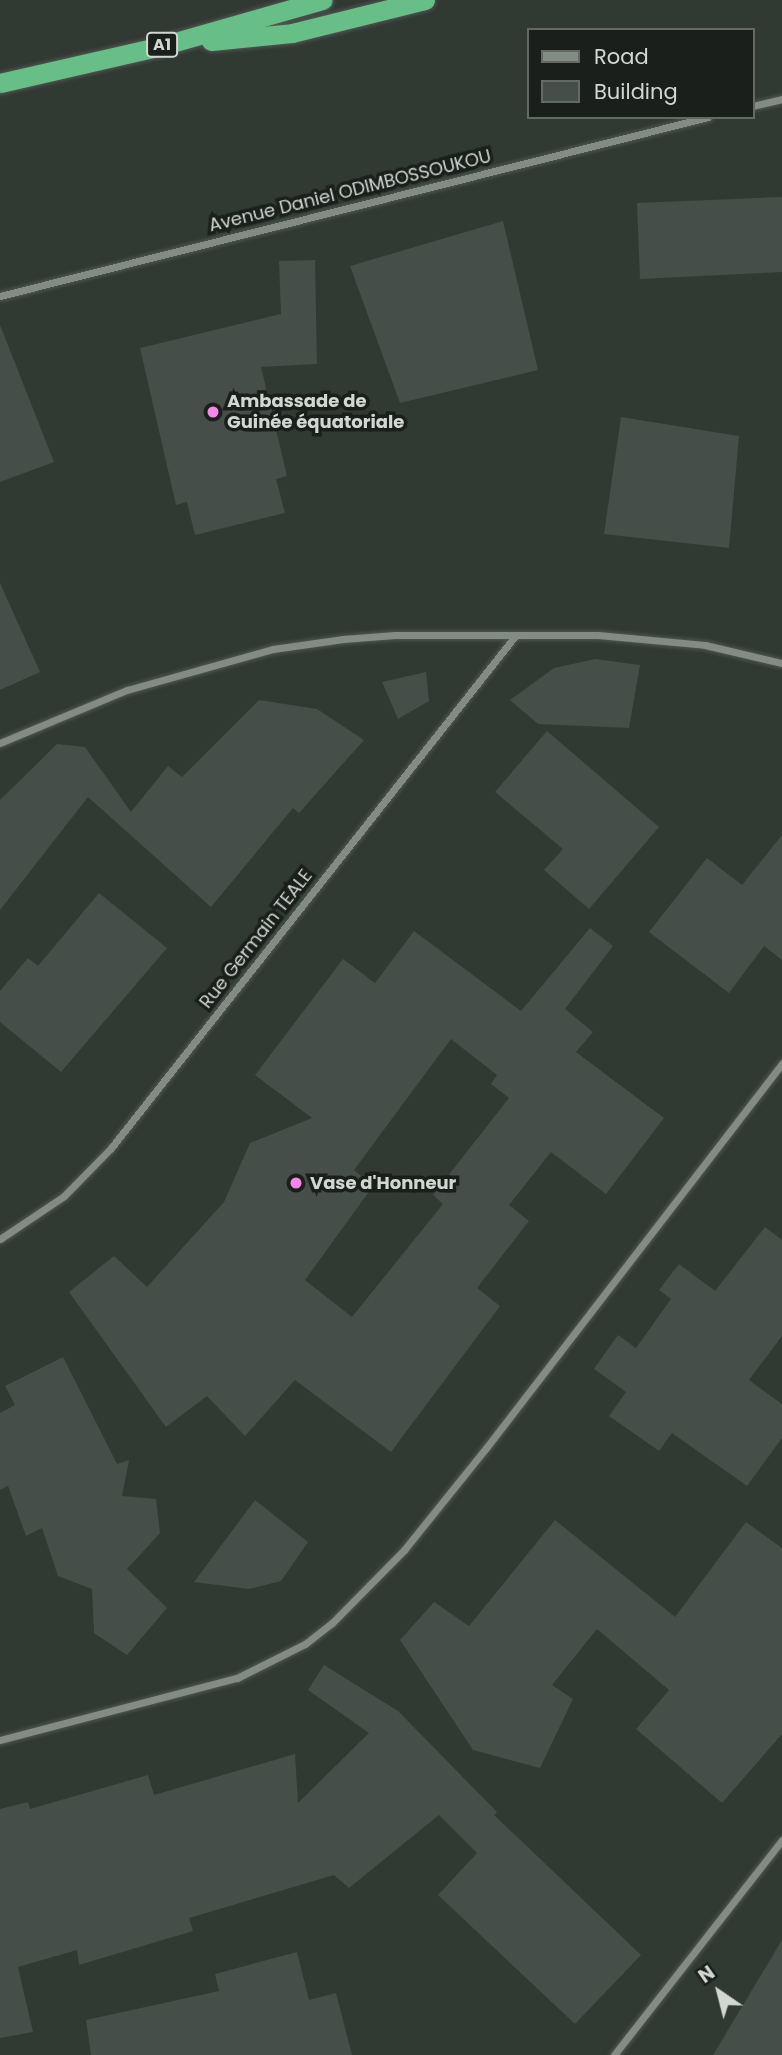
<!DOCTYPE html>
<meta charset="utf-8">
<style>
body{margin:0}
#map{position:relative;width:782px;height:2055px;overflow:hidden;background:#313933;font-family:Poppins,sans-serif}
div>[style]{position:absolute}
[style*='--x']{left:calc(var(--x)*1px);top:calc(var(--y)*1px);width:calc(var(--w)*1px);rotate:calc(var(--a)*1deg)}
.building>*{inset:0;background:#454e48}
.roads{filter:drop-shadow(0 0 2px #505752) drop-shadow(0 0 2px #505752)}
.minor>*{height:7px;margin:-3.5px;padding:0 3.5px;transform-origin:3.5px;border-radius:3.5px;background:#828b84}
.trunk>*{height:19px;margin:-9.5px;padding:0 9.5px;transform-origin:9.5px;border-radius:9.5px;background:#68be87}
.dots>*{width:19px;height:19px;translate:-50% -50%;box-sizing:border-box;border:4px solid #1b1f1c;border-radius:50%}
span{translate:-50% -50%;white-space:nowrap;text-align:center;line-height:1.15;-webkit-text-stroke:7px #1b1f1c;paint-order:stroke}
.shield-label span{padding:2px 5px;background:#1b1f1c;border:2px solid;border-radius:5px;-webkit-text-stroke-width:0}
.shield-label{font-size:16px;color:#d2d7d3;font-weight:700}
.street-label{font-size:18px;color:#d2d7d3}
.poi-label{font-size:18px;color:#d2d7d3;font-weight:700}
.left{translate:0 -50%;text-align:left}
.legend{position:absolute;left:527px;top:28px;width:228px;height:91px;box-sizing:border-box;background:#1b1f1c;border:2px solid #646965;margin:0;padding:9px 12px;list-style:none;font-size:21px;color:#d2d7d3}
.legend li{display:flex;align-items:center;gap:14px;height:35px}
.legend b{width:35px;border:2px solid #646965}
.north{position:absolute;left:684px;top:1957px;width:70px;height:70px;-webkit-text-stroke:5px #1b1f1c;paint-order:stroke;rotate:325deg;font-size:19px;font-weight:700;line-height:28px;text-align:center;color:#d2d7d3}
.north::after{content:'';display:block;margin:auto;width:24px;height:32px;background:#d2d7d3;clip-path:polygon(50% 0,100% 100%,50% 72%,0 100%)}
</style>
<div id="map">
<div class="building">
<div style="clip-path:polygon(782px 197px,782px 272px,640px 279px,637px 203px)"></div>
<div style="clip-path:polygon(503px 221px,538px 370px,400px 403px,350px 266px)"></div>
<div style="clip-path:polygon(315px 260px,317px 364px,261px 367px,287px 476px,276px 479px,285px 513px,195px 535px,187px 502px,176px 505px,140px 348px,281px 314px,279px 261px)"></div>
<div style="clip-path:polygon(0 325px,54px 462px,0 482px)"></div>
<div style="clip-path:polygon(621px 417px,739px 436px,729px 548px,604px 534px)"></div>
<div style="clip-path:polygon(0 583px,40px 672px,0 690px)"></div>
<div style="clip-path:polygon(595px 659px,640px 665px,629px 728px,538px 724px,510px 700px,554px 668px)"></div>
<div style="clip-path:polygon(426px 672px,429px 701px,398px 719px,382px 682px)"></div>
<div style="clip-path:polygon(259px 700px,317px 709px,364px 740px,299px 813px,293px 808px,211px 907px,88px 797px,0 910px,0 800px,57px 744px,85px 747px,131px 812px,168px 766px,182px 777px)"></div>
<div style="clip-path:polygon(547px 731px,659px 827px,589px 909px,544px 870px,563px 849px,495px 792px)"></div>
<div style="clip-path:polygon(782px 835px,782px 960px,764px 946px,729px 993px,649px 932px,707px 858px,742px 885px)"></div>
<div style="clip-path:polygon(99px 893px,167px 948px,61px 1072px,0 1022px,0 991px,28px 958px,38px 966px)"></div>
<div style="clip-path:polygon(evenodd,590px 928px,613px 946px,565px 1009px,593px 1032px,576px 1052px,664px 1118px,606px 1194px,551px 1152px,509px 1205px,529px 1221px,477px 1288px,500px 1306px,391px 1452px,295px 1380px,245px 1436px,207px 1396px,166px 1427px,69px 1292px,114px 1256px,147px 1287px,224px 1202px,250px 1143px,312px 1118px,255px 1075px,343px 959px,375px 983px,414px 931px,521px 1011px,590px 928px,451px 1039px,497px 1075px,491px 1084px,509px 1098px,433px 1195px,443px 1204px,352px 1317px,305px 1280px,373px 1186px,354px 1170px,451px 1039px)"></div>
<div style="clip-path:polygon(765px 1227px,782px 1240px,782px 1336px,749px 1380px,782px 1404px,782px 1438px,747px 1486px,672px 1433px,659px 1451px,609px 1416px,626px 1392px,594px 1369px,618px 1335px,636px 1348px,671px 1299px,659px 1290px,679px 1264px,715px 1291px)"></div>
<div style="clip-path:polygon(63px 1357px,117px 1464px,129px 1460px,122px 1496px,156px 1499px,160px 1533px,127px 1569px,167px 1608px,127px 1655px,94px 1633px,92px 1589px,58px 1576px,42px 1528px,26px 1536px,8px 1486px,0 1490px,0 1413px,15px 1405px,5px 1386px)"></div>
<div style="clip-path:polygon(255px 1500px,308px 1542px,281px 1581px,249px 1589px,194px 1582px)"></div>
<div style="clip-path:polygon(555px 1520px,675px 1617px,746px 1522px,782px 1548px,782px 1734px,722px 1803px,636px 1729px,669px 1690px,597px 1629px,552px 1685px,573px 1699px,540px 1768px,473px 1750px,400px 1640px,434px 1602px,469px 1626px)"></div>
<div style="clip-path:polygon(324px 1665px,398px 1711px,497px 1812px,494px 1815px,641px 1955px,575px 2024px,438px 1895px,477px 1853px,439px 1815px,349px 1888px,334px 1875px,189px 1918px,193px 1931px,79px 1965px,77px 1950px,18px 1967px,33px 2032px,0 2038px,0 1809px,28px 1802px,30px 1809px,148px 1775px,154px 1795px,295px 1754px,298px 1803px,369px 1733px,308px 1690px)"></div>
<div style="clip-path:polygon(782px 1940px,782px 2055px,713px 2055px)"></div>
<div style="clip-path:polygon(297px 1952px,309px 2000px,336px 1993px,352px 2055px,91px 2055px,86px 2020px,219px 1991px,215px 1974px)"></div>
</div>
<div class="roads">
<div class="minor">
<div style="--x:752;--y:106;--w:31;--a:-13"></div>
<div style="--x:0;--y:296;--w:730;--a:-14.19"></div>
<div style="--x:0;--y:743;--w:138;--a:-22.7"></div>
<div style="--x:127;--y:690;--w:152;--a:-15.7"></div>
<div style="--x:273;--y:649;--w:71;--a:-8.1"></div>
<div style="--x:343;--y:639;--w:52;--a:-4.4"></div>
<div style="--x:395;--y:635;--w:203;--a:0"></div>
<div style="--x:598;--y:635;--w:107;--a:5.3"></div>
<div style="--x:705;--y:645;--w:79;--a:13.2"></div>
<div style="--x:0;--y:1239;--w:77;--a:-33.9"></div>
<div style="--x:64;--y:1196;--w:67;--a:-45.6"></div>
<div style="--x:111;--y:1148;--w:652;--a:-51.72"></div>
<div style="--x:0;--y:1740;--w:245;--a:-14.7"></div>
<div style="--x:237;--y:1678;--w:76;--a:-26.6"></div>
<div style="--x:305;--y:1644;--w:34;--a:-38"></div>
<div style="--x:332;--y:1623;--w:103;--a:-45.4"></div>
<div style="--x:404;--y:1550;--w:131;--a:-51.2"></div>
<div style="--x:486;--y:1448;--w:486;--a:-52.4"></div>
<div style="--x:614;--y:2055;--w:273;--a:-52"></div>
</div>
<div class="trunk">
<div style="--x:211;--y:41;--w:81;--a:-5.6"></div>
<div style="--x:292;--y:33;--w:137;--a:-13.9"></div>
<div style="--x:0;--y:83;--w:165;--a:-12.9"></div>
<div style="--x:161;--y:46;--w:168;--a:-15.9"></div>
</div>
</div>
<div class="dots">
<div style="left:213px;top:412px;background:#fa87e7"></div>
<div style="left:296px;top:1183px;background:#fa87e7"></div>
</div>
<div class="shield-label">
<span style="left:162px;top:45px">A1</span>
</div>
<div class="street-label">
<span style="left:350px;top:191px;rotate:-14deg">Avenue Daniel ODIMBOSSOUKOU</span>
<span style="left:256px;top:939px;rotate:-52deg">Rue Germain TEALE</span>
</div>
<div class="poi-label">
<span class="left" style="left:227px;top:412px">Ambassade de<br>Guinée équatoriale</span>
<span class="left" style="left:310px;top:1183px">Vase d'Honneur</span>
</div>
<ul class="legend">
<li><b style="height:9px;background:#828b84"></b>Road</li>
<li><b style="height:19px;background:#454e48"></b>Building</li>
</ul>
<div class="north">N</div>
</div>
